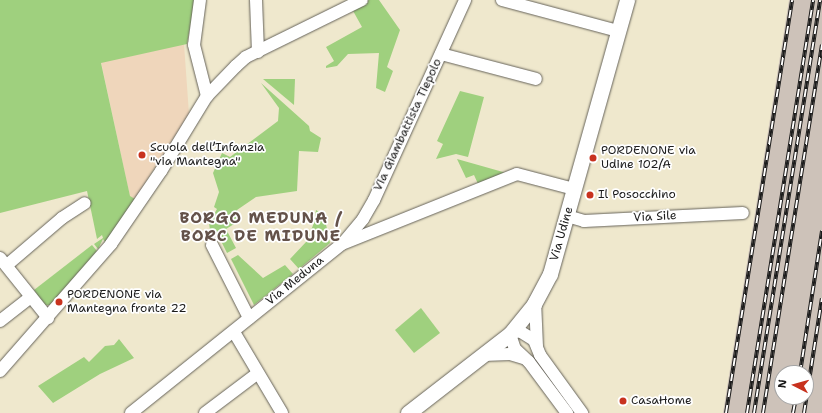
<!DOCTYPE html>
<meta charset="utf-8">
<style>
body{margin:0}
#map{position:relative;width:822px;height:413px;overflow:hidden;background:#efe8cd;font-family:"Shantell Sans",sans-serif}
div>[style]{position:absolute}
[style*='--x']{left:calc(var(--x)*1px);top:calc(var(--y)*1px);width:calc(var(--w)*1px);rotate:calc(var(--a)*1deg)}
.built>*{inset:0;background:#efd6bb}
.industrial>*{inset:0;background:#cdc2b9}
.green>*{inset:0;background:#9fd07e}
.roads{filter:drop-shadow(0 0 1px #66635a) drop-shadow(0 0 1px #66635a)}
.minor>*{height:12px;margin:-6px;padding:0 6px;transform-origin:6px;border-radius:6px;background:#fff}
.major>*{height:15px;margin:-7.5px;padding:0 7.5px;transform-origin:7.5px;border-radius:7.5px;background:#fff}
.rail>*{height:4px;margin-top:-2px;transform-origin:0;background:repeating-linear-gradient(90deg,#fff 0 8px,#1c1c1c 0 16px);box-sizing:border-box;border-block:1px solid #1c1c1c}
.dots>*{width:11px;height:11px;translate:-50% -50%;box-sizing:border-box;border:2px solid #fff;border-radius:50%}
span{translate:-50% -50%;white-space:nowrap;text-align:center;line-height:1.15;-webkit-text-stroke:3.5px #fff;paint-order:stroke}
.street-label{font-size:12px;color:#1c1c1c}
.poi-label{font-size:12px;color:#1c1c1c}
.left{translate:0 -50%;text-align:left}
.district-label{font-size:16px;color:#64524a;font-weight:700;letter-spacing:1px}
.north{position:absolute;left:774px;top:365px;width:40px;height:40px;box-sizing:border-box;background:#fff;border:1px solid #a4a4a4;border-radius:50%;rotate:276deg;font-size:11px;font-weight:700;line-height:16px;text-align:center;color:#1c1c1c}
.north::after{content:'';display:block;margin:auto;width:14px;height:18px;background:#c8321e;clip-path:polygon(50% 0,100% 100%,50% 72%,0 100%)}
</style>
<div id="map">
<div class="built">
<div style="clip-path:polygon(184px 44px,189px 114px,135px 199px,130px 197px,101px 62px)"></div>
</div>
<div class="industrial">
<div style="clip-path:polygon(evenodd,789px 0,822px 0,822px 413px,723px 413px,789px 0,782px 373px,806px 373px,806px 397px,782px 397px,782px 373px)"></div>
</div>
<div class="green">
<div style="clip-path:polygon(0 0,195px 0,187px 44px,101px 63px,130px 196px,135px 199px,115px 231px,105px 242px,103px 239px,98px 249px,94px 244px,103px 238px,102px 235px,97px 239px,87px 191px,0 213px)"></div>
<div style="clip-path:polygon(369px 0,379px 0,400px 30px,387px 67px,393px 71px,385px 92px,376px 88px,379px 53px,348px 54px,337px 66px,326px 68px,326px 66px,334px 61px,326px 47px,362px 27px,352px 9px)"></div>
<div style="clip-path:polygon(263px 79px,295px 79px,294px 105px)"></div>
<div style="clip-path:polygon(261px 83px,309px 126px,310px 131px,321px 138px,318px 152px,299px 151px,297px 191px,256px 197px,237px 210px,239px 221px,226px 229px,236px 248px,227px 253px,218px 235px,211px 237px,209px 223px,217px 209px,214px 207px,219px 192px,213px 173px,222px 153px,230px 157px,278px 121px,279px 108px)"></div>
<div style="clip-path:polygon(460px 91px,484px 97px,468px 157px,456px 154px,436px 159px,443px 144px,437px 141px)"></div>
<div style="clip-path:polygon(457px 159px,503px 172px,505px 174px,479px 186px,474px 175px,466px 178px)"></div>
<div style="clip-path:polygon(316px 210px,324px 215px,330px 243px,299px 269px,290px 259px,306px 242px,314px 223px)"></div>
<div style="clip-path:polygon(92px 245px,97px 251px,50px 305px,44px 305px,34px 290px)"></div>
<div style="clip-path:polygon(238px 255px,263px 278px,285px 265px,293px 274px,254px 305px,231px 259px)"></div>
<div style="clip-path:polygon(421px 308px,440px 333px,414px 353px,395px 330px)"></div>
<div style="clip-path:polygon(119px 339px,134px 358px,100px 374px,53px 403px,38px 386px,84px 357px,89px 362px,105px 346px,114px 345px)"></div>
</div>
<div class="roads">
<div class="minor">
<div style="--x:200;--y:0;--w:45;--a:97.6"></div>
<div style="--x:194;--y:45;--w:53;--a:75.7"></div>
<div style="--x:256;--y:0;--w:52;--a:87.8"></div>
<div style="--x:502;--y:0;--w:120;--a:15"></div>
<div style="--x:441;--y:54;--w:98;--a:14.7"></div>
<div style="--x:567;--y:216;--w:18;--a:16"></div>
<div style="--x:584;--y:221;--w:159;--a:-2.9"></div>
<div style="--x:343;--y:243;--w:31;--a:-50"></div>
<div style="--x:363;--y:219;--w:22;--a:-60"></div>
<div style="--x:374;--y:200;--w:220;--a:-65.5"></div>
<div style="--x:212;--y:245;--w:82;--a:63.1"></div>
<div style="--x:0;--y:258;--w:77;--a:51.3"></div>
<div style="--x:7;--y:265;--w:72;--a:-40.5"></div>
<div style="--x:62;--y:218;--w:27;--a:-33"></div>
<div style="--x:535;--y:301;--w:45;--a:87.5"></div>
<div style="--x:0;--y:321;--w:39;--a:-38"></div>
<div style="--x:513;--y:330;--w:8;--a:14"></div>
<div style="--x:521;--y:332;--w:15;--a:32"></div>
<div style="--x:534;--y:340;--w:16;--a:68"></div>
<div style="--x:540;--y:355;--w:72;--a:54.1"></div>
<div style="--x:234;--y:332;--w:94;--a:59.3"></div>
<div style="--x:510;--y:334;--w:16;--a:72"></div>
<div style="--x:515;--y:349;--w:19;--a:43"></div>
<div style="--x:529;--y:362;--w:64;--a:53.3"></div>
<div style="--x:483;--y:355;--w:27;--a:-2"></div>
<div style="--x:510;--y:354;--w:14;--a:17"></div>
<div style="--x:0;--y:371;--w:169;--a:-48.8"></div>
<div style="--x:111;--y:244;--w:88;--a:-55.6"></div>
<div style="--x:161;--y:171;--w:88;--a:-58.5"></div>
<div style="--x:207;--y:96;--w:42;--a:-46"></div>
<div style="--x:236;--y:66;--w:13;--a:-42"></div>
<div style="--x:246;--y:57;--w:129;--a:-26.2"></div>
<div style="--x:131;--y:413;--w:270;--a:-38.7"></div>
<div style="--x:342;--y:244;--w:188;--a:-21.8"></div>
<div style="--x:517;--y:174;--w:59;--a:14.7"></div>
<div style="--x:205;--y:413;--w:66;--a:-37"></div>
</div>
<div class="major">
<div style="--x:408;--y:413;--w:129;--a:-37.8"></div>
<div style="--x:510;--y:334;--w:38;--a:-51"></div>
<div style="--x:534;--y:304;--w:34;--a:-62"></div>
<div style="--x:550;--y:274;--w:285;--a:-74.3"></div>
</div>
</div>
<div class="rail">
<div style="--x:800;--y:373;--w:144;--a:-81.2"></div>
<div style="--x:726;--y:413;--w:418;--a:-80.9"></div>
<div style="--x:747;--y:413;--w:418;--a:-80.9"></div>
<div style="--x:754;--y:413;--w:418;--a:-80.9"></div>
<div style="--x:763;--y:413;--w:373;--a:-80.9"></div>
<div style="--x:793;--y:413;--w:16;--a:-79"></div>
<div style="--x:804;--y:413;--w:116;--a:-81.1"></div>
</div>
<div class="dots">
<div style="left:142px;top:155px;background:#c8321e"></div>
<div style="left:593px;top:158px;background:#c8321e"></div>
<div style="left:590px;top:195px;background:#c8321e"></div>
<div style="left:59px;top:302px;background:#c8321e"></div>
<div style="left:623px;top:401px;background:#c8321e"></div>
</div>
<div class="street-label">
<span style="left:408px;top:125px;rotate:-65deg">Via Giambattista Tiepolo</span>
<span style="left:655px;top:217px;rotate:-3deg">Via Sile</span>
<span style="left:562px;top:234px;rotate:-74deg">Via Udine</span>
<span style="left:295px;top:281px;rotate:-39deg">Via Meduna</span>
</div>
<div class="poi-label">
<span class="left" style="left:150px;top:155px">Scuola dell’Infanzia<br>"via Mantegna"</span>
<span class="left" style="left:601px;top:158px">PORDENONE via<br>Udine 102/A</span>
<span class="left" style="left:598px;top:195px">Il Posocchino</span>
<span class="left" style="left:67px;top:302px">PORDENONE via<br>Mantegna fronte 22</span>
<span class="left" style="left:631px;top:401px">CasaHome</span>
</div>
<div class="district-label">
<span style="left:261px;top:227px">BORGO MEDUNA /<br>BORC DE MIDUNE</span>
</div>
<div class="north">N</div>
</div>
